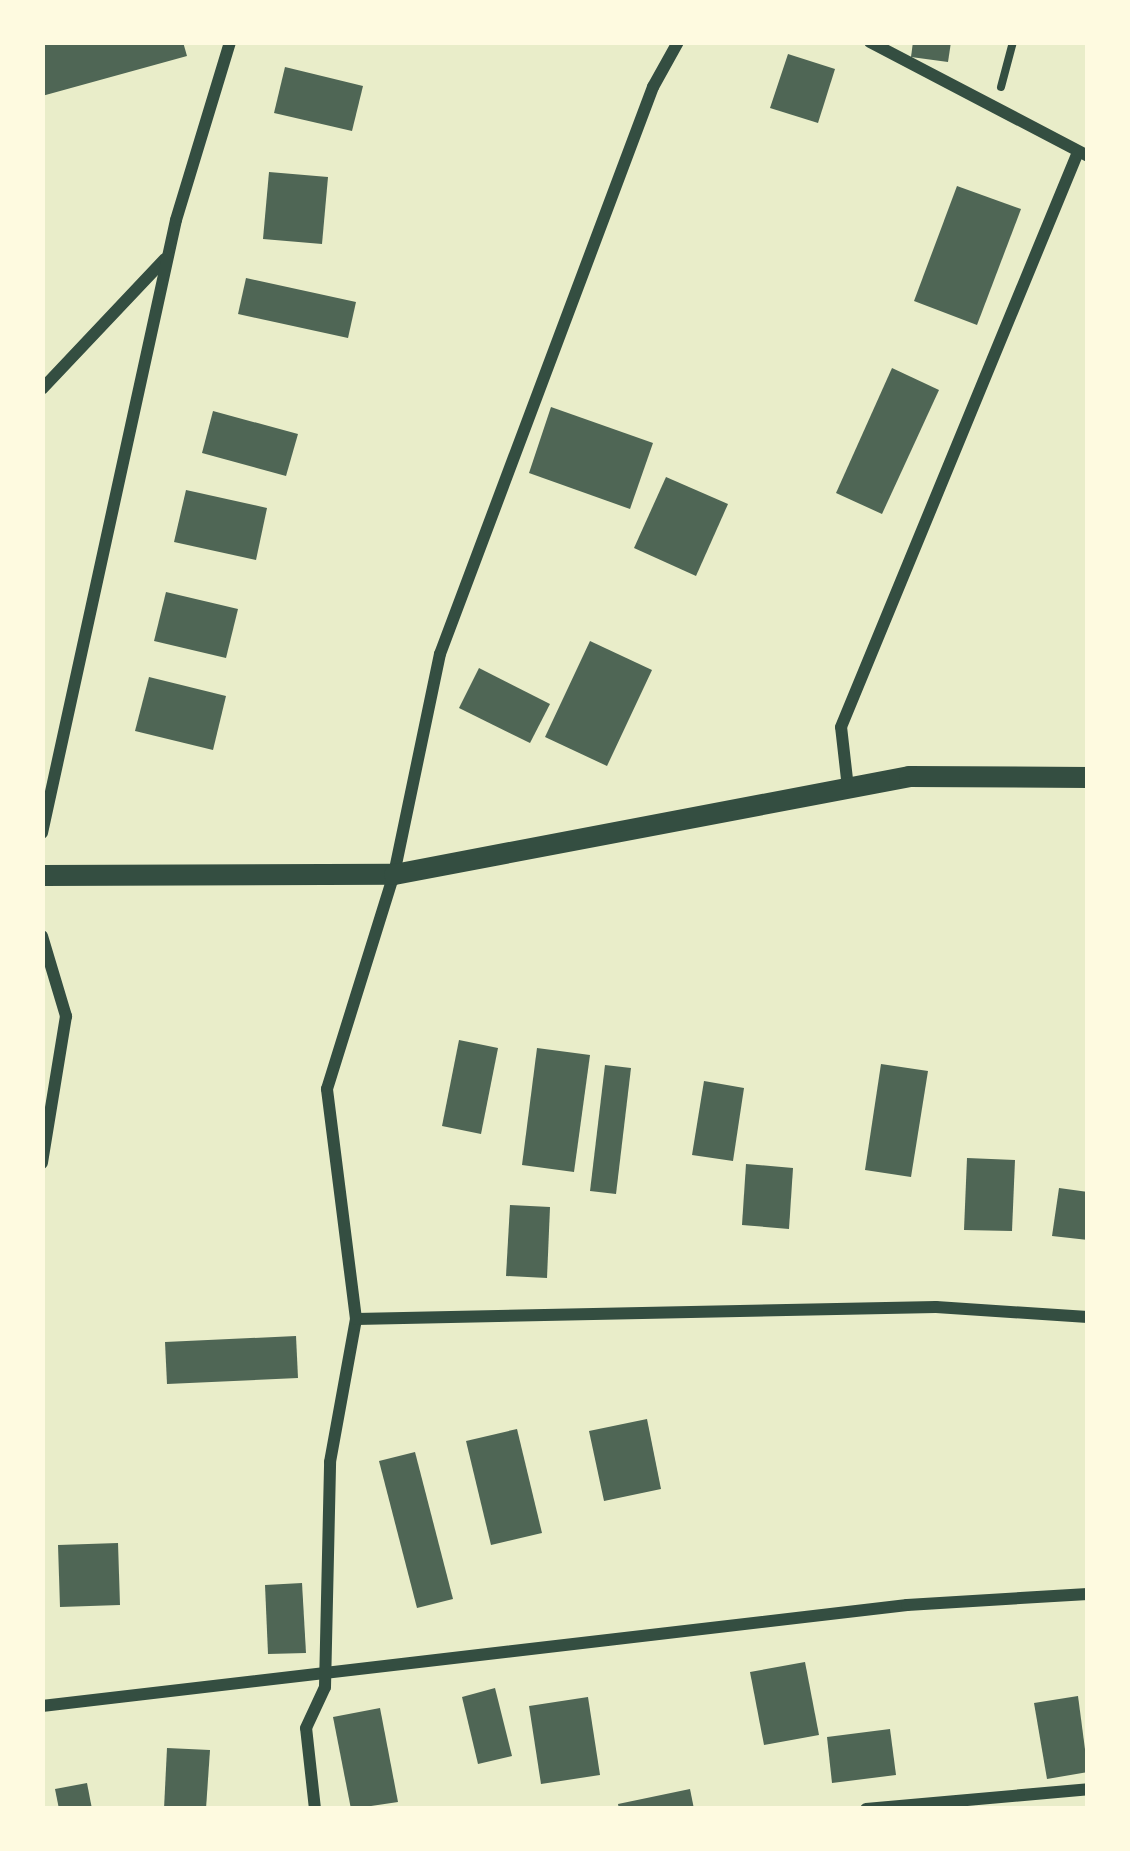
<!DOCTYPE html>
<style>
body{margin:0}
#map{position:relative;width:1130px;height:1851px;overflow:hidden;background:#e9edc9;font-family:"PT Sans Narrow",sans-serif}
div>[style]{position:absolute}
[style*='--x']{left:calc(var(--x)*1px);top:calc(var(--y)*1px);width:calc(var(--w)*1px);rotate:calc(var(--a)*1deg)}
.building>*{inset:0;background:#4f6655}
.path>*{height:8px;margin:-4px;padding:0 4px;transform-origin:4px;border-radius:4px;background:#344e41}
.minor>*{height:12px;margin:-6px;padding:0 6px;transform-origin:6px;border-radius:6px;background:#344e41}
.tertiary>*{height:21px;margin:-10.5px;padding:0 10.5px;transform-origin:10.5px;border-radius:10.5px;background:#344e41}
span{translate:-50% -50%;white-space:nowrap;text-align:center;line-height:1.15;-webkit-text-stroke:9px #fefae0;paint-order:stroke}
.frame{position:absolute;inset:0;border:45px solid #fefae0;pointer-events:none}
</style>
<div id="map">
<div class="building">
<div style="clip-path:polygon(42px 42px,183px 42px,187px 56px,42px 96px)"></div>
<div style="clip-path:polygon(913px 42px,951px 42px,948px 62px,911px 57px)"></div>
<div style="clip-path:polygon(788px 54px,835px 69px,818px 123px,770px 108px)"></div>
<div style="clip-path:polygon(285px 67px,363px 86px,352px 131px,274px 113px)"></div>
<div style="clip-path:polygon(269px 172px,328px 177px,322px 244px,263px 239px)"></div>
<div style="clip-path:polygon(957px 186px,1021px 209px,977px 325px,914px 301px)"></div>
<div style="clip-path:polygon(246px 278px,356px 302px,348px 338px,238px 314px)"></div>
<div style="clip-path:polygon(892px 368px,939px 390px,882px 514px,836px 493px)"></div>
<div style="clip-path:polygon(551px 407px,653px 443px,630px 509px,529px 473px)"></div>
<div style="clip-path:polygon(213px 411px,298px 434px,286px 476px,202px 453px)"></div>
<div style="clip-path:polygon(666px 477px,728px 504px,696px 576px,634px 548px)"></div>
<div style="clip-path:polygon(186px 490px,267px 508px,256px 560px,174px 542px)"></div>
<div style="clip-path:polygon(166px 592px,238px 609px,226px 658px,154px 641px)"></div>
<div style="clip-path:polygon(590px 641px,652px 670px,607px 766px,545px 737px)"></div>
<div style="clip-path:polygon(479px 668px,550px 704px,530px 743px,459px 708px)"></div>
<div style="clip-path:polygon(149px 677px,226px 696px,213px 750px,135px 731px)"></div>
<div style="clip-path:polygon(459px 1040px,498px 1048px,481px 1134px,442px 1126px)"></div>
<div style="clip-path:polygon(537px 1048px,590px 1055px,574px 1172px,522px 1165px)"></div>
<div style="clip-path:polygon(881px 1064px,928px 1071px,911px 1177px,865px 1170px)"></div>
<div style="clip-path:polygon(605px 1065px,631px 1068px,616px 1194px,590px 1191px)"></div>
<div style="clip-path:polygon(704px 1081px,744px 1088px,733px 1161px,692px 1155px)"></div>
<div style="clip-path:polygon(967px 1158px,1015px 1160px,1012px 1231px,964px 1230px)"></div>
<div style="clip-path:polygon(746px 1164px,793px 1168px,789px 1229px,742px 1225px)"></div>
<div style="clip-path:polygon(1059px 1188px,1088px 1192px,1088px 1240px,1052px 1236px)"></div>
<div style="clip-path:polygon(510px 1205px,550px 1207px,547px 1278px,506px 1276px)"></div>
<div style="clip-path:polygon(296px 1336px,298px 1378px,167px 1384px,165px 1342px)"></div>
<div style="clip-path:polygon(647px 1419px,661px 1489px,604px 1501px,589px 1431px)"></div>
<div style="clip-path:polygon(517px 1429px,542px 1533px,491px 1545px,466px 1441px)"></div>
<div style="clip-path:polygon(415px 1452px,453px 1599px,417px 1608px,379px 1461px)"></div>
<div style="clip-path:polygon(118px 1543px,120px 1605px,60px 1607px,58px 1545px)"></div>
<div style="clip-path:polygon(302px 1583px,306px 1653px,268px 1654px,265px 1585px)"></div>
<div style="clip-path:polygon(805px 1662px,819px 1735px,764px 1745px,750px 1672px)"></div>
<div style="clip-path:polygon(495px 1688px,512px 1756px,478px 1764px,462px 1697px)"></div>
<div style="clip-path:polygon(1078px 1696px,1088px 1772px,1047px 1779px,1034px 1703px)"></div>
<div style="clip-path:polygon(588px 1697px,600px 1775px,541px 1784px,529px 1706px)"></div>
<div style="clip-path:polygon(380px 1708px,398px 1802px,351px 1809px,333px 1717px)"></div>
<div style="clip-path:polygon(890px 1729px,896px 1775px,832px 1783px,827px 1737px)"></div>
<div style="clip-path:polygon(167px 1748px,210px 1750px,206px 1809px,164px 1809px)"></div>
<div style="clip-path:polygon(87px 1783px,92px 1809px,59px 1809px,55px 1789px)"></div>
<div style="clip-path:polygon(690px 1789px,694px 1809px,619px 1809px,618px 1804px)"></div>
</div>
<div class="path">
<div style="--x:1001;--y:87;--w:47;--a:-75.1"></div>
</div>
<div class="minor">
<div style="--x:870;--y:42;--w:246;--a:27.6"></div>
<div style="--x:42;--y:389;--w:179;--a:-46.6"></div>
<div style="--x:848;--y:788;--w:61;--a:-96.5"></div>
<div style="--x:841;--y:727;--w:622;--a:-67.6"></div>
<div style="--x:42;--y:833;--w:627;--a:-77.67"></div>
<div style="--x:176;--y:220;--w:186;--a:-73.1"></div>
<div style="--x:42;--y:936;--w:84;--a:73.3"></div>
<div style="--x:66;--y:1016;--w:149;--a:99.3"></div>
<div style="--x:356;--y:1319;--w:580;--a:-1.19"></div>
<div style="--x:936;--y:1307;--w:152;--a:3.8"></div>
<div style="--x:42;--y:1706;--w:871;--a:-6.66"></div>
<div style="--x:907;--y:1605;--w:181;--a:-3.5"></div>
<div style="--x:315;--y:1809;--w:81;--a:-96.3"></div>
<div style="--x:306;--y:1728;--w:45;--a:-65.1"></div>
<div style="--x:325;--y:1687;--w:225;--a:-88.7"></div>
<div style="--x:330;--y:1462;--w:145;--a:-79.7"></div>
<div style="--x:356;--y:1319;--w:232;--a:-97.2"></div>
<div style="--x:327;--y:1089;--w:225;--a:-72.7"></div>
<div style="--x:394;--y:874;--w:225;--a:-78.2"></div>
<div style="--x:440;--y:654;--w:606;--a:-69.41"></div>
<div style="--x:653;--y:87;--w:51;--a:-60.9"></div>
<div style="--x:866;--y:1809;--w:223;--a:-5.1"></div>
</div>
<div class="tertiary">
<div style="--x:42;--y:875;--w:352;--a:-0.2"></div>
<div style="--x:394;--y:874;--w:524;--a:-10.77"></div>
<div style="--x:909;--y:776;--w:179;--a:0.3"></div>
</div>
<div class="frame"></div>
</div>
